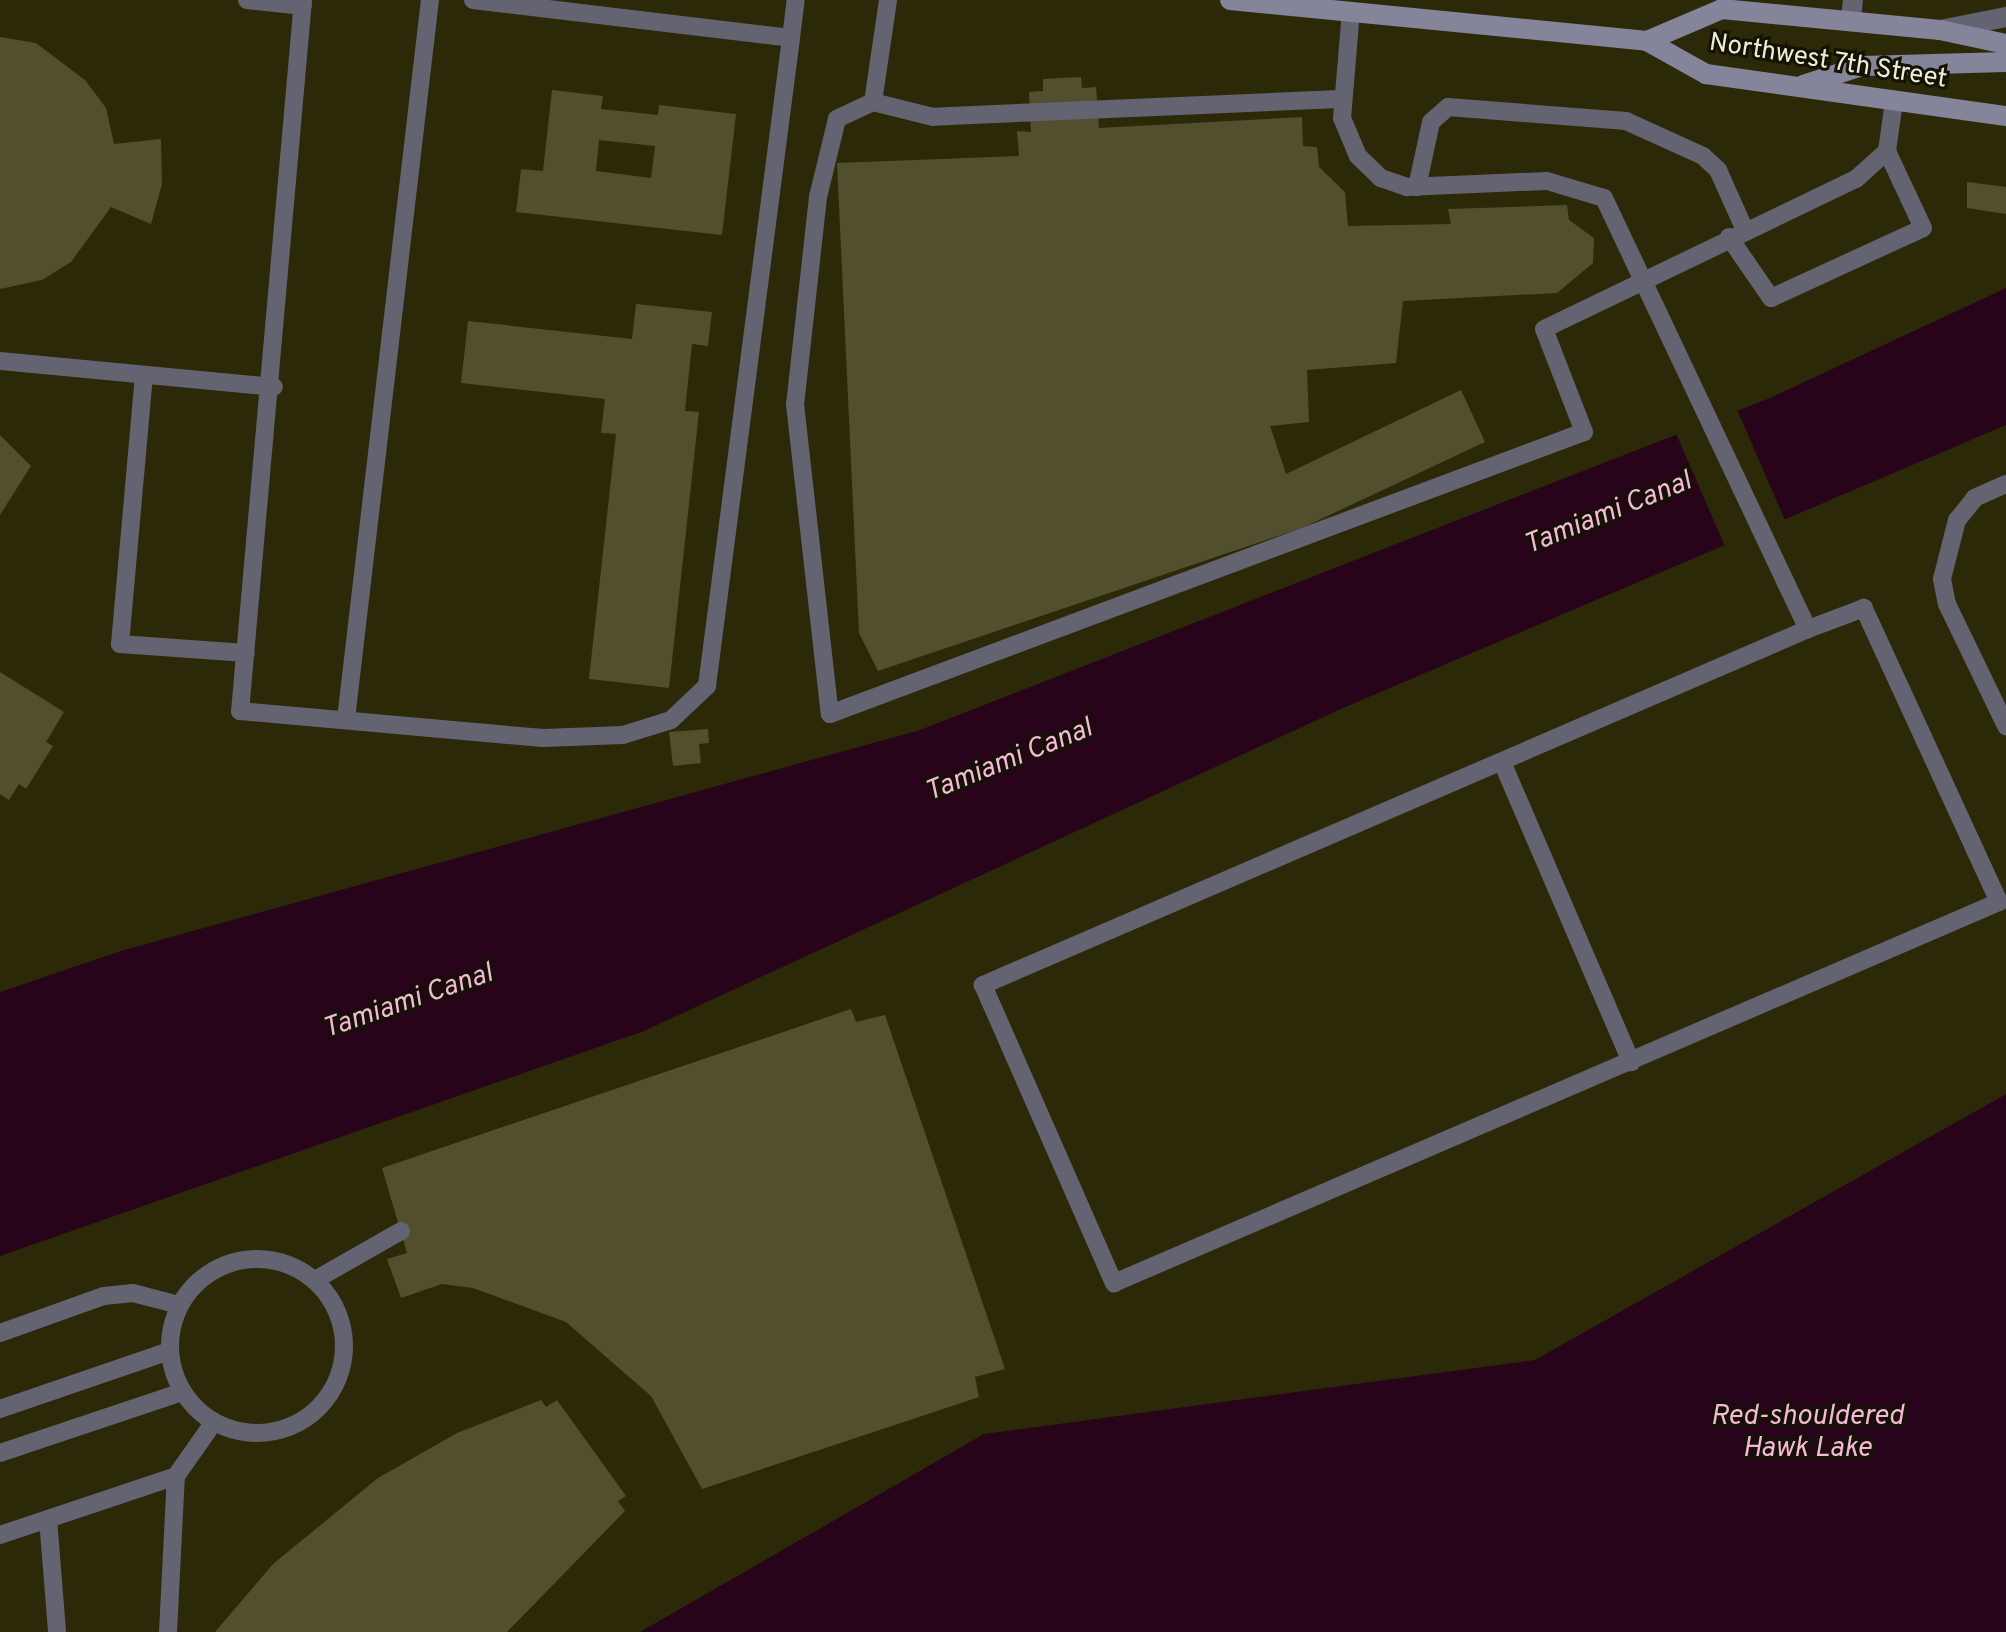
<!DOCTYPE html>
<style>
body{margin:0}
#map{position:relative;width:2006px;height:1632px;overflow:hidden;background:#2c2908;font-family:Overpass,sans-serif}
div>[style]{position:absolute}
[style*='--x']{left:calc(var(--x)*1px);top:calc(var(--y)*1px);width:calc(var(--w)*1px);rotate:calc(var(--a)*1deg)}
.water>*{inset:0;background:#28041b}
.pier>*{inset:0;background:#2c2908}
.building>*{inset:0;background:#524f2e}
.service>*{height:18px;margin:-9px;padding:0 9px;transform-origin:9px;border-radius:9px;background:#636371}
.service>.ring{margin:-9px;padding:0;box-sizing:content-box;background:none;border:18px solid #636371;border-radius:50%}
.minor>*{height:20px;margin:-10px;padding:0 10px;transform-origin:10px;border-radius:10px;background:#636371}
.tertiary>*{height:20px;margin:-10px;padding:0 10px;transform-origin:10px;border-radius:10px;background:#636371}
.secondary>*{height:20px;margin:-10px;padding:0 10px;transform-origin:10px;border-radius:10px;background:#84849b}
span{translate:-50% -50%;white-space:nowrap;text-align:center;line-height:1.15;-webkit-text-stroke:6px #131205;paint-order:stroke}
.street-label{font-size:26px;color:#ececd9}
.water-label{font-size:28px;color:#f7b6da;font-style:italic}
</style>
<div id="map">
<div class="water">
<div style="clip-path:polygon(2006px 288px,2006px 425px,1343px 708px,644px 1031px,0 1256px,0 992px,124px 950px,920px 730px,1770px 398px)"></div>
<div style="clip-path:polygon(2006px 1094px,2006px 1632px,640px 1632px,984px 1434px,1535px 1360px)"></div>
</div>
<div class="pier">
<div style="clip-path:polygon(1736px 407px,1787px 525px,1727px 551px,1675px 431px)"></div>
</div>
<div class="building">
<div style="clip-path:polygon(0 37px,36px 43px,85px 80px,106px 108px,114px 144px,161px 139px,162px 184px,151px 224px,111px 207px,71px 262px,42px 280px,0 289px)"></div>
<div style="clip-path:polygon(1081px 77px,1082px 88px,1096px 87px,1099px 128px,1302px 117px,1303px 146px,1317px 147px,1319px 167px,1345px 192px,1348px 226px,1451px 224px,1448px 209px,1567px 205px,1569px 220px,1594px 238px,1593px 263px,1557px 293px,1403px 301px,1396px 363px,1307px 370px,1309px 422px,1270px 426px,1286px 474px,1461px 390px,1485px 442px,1302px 528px,878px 671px,859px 633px,837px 163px,1019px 156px,1017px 131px,1031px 132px,1029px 92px,1043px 91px,1043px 79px)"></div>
<div style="clip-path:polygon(evenodd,552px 90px,603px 96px,601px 109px,658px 115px,659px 105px,736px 114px,722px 235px,516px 212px,521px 169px,543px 171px,552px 90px,599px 140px,655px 146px,651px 178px,596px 171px,599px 140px)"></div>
<div style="clip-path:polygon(1967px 182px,2006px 187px,2006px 214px,1967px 208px)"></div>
<div style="clip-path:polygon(636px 304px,712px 312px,708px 346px,692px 344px,685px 411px,699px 412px,669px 688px,589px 679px,616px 434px,601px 433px,605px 399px,461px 383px,468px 321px,632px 339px)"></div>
<div style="clip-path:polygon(0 435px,31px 466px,0 515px)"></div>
<div style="clip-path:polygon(0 672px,64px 712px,46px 742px,53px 746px,26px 789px,19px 784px,9px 800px,0 794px)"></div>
<div style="clip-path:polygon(708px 729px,709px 743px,699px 744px,701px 763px,673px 766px,669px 732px)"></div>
<div style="clip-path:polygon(851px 1009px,856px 1022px,885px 1015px,1005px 1369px,975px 1377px,979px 1397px,702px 1489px,651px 1396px,566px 1322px,473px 1288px,442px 1284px,401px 1298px,387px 1259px,407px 1253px,382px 1168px)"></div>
<div style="clip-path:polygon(541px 1400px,546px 1407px,557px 1400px,626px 1496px,618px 1501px,625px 1511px,507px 1632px,215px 1632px,273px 1564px,378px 1478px,457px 1433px)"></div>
</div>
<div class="service">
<div style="--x:247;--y:0;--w:56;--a:6.1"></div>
<div style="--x:303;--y:0;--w:714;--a:95.06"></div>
<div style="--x:240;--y:711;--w:304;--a:5.1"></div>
<div style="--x:543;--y:738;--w:80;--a:-2.1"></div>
<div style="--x:623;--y:735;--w:50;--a:-17.4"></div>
<div style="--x:671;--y:720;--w:50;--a:-43.4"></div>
<div style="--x:707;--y:686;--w:653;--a:-82.61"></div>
<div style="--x:473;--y:0;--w:320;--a:6.8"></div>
<div style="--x:791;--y:38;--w:38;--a:-83"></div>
<div style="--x:1351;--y:11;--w:107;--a:94.8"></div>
<div style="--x:1342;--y:118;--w:41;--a:67.2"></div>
<div style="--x:1358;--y:156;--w:32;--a:44"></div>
<div style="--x:1381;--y:178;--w:28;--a:19"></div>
<div style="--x:1407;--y:187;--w:140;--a:-2.5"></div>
<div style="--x:1547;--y:181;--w:59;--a:16.6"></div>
<div style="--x:1604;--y:198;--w:477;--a:64.7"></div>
<div style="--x:1808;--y:629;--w:899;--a:156.66"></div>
<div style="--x:983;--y:985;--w:326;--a:66.3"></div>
<div style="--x:1114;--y:1283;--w:964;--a:-23.29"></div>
<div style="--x:1999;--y:902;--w:324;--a:-114.7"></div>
<div style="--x:1864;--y:608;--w:60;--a:159.4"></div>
<div style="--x:1339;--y:99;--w:406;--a:177.5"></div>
<div style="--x:933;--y:117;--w:62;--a:-166"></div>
<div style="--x:873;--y:102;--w:40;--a:155"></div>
<div style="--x:837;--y:119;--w:80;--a:103.7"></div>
<div style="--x:818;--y:197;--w:208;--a:96.3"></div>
<div style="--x:795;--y:404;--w:312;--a:83.6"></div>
<div style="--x:830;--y:714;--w:805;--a:-20.51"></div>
<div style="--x:1584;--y:432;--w:110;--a:-111.2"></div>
<div style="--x:1544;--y:329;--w:346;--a:-25.7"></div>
<div style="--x:1856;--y:179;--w:42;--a:-42.1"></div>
<div style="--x:1887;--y:151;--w:50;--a:-82"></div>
<div style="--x:873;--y:102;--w:103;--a:-81.6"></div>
<div style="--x:1417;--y:187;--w:66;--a:-77.8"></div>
<div style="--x:1431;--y:122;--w:23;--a:-41"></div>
<div style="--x:1448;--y:107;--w:179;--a:4.5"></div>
<div style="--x:1626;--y:121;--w:85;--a:24.4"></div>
<div style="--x:1703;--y:156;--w:21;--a:43"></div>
<div style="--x:1718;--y:170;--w:64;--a:65.9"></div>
<div style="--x:1729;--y:237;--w:74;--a:55.5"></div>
<div style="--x:1771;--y:298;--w:167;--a:-24.7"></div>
<div style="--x:1923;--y:228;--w:85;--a:-115.1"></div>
<div style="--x:0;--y:361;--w:275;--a:5.4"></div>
<div style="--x:144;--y:375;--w:270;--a:95.1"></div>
<div style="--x:120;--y:644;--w:126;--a:4.1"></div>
<div style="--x:2006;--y:484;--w:34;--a:156"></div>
<div style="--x:1975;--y:498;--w:28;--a:129"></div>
<div style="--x:1957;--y:520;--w:61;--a:104.3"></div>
<div style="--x:1942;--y:579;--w:25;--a:79"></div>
<div style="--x:1947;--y:604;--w:136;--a:64.2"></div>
<div style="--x:346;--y:719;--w:724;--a:-83.34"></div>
<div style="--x:1502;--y:762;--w:327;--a:66.7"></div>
<div class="ring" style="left:170px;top:1259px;width:156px;height:156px"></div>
<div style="--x:315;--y:1280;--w:99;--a:-29.7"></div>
<div style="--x:0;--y:1333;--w:110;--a:-19.6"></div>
<div style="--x:104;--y:1296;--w:29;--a:-6"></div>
<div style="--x:133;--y:1293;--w:48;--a:14.6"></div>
<div style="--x:0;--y:1409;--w:179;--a:-18.9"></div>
<div style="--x:0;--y:1453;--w:192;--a:-18.5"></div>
<div style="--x:48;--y:1519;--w:113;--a:85.4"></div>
<div style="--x:0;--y:1535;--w:186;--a:-18.5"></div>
<div style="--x:168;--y:1632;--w:156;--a:-87.1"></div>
<div style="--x:176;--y:1476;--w:66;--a:-54.9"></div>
</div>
<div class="minor">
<div style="--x:1851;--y:19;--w:19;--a:-84"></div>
</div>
<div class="tertiary">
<div style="--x:1940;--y:30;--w:67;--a:-11.1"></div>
</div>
<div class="secondary">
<div style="--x:1230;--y:0;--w:419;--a:5.6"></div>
<div style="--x:1647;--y:41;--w:68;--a:29.2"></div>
<div style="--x:1706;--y:74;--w:303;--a:8"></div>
<div style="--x:1647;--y:41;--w:82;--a:-23.1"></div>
<div style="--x:1722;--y:9;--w:219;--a:5.5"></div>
<div style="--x:1940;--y:30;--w:67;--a:12"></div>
<div style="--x:1803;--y:85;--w:62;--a:-17.9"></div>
<div style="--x:1862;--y:66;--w:144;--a:-1.6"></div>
</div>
<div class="street-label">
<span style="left:1828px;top:62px;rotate:9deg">Northwest 7th Street</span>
</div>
<div class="water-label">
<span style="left:1608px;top:514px;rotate:-22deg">Tamiami Canal</span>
<span style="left:1009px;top:761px;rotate:-22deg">Tamiami Canal</span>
<span style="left:408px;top:1002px;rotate:-19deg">Tamiami Canal</span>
<span style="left:1807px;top:1433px">Red-shouldered<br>Hawk Lake</span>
</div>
</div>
